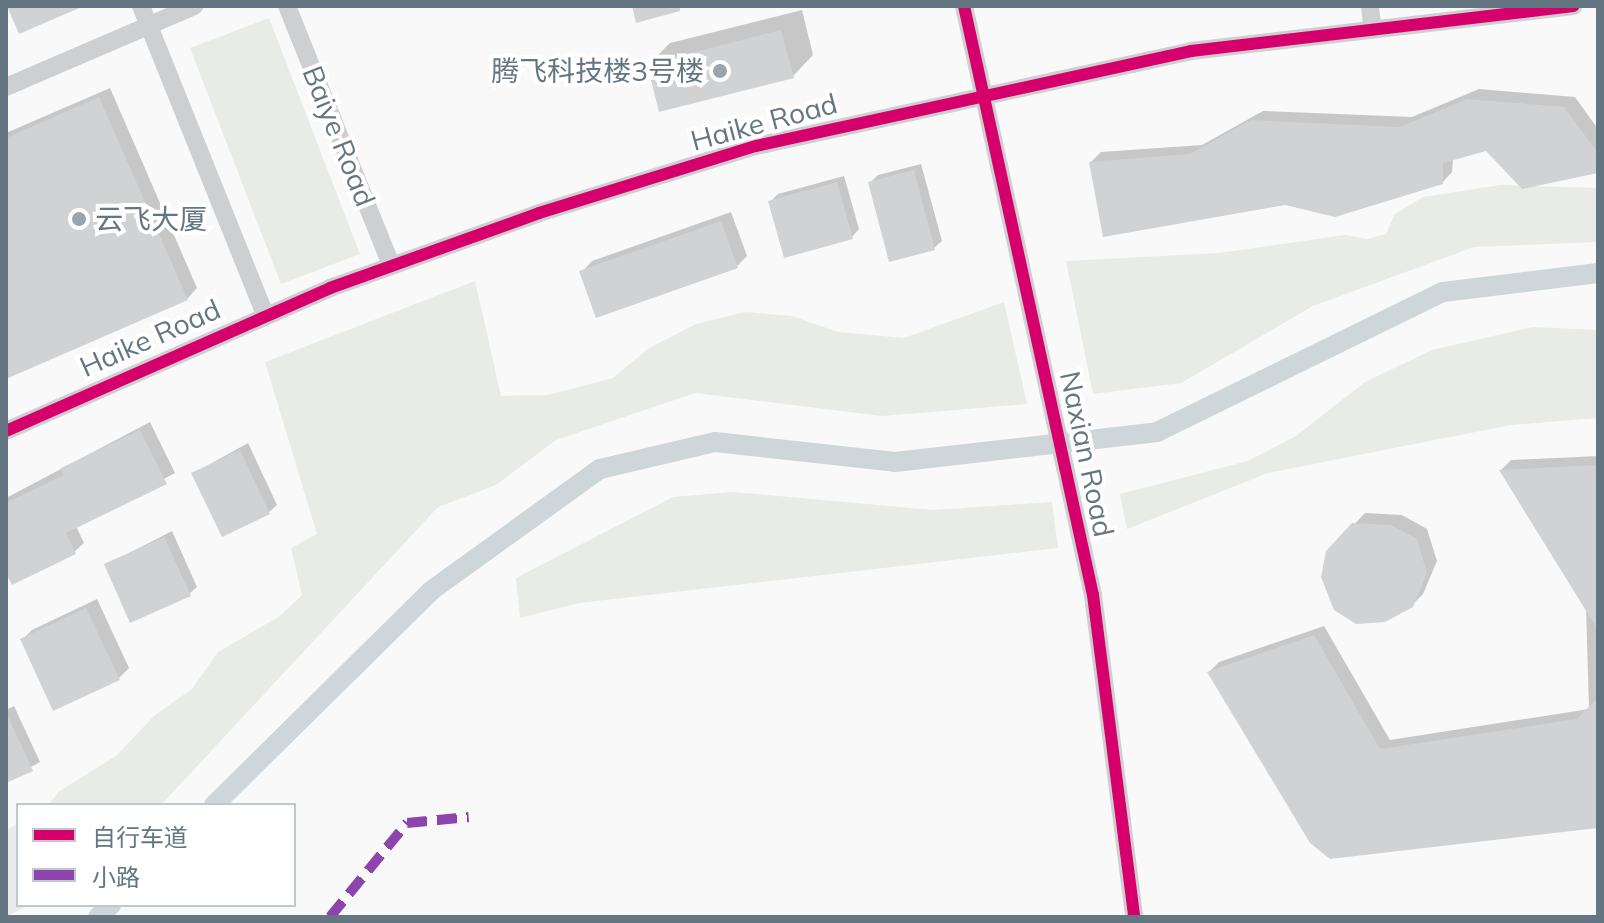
<!DOCTYPE html>
<meta charset="utf-8">
<style>
body{margin:0}
#map{position:relative;width:1604px;height:923px;overflow:hidden;background:#f9f9f9;font-family:Mulish,"Noto Sans SC",sans-serif}
div>[style]{position:absolute}
[style*='--x']{left:calc(var(--x)*1px);top:calc(var(--y)*1px);width:calc(var(--w)*1px);rotate:calc(var(--a)*1deg)}
.green>*{inset:0;background:#e8ebe6}
.shadow>*{inset:0;background:#0003}
.canal>*{height:20px;margin:-10px;padding:0 10px;transform-origin:10px;border-radius:10px;background:#ced6d9}
.building>*{inset:0;background:#d0d2d3}
.minor>*{height:18px;margin:-9px;padding:0 9px;transform-origin:9px;border-radius:9px;background:#cecfd0}
.quiet>*{height:10px;margin-top:-5px;transform-origin:0;background:repeating-linear-gradient(90deg,#8e44ad 0 20px,transparent 0 30px)}
.cycleway>*{height:12px;margin:-6px;padding:0 6px;transform-origin:6px;border-radius:6px;background:#d6006c}
.dots>*{width:22px;height:22px;translate:-50% -50%;box-sizing:border-box;border:4px solid #fff;border-radius:50%}
span{translate:-50% -50%;white-space:nowrap;text-align:center;line-height:1.15;-webkit-text-stroke:8px #fff;paint-order:stroke}
.poi-label{font-size:28px;color:#657683}
.right{translate:-100% -50%;text-align:right}
.left{translate:0 -50%;text-align:left}
.street-label{font-size:28px;color:#657683}
.frame{position:absolute;inset:0;border:8px solid #657683;pointer-events:none}
.legend{position:absolute;left:16px;top:803px;width:280px;height:104px;box-sizing:border-box;background:#fff;border:2px solid #c1c8cd;margin:0;padding:10px 14px;list-style:none;font-size:24px;color:#657683}
.legend li{display:flex;align-items:center;gap:16px;height:40px}
.legend b{width:40px;border:2px solid #c1c8cd}
</style>
<div id="map">
<div class="green">
<div style="clip-path:polygon(269px 18px,360px 254px,281px 284px,190px 48px)"></div>
<div style="clip-path:polygon(1501px 185px,1598px 188px,1598px 242px,1474px 247px,1313px 306px,1181px 383px,1093px 394px,1066px 261px,1219px 253px,1345px 235px,1367px 239px,1386px 234px,1395px 214px,1423px 197px)"></div>
<div style="clip-path:polygon(475px 281px,501px 396px,548px 395px,613px 378px,649px 348px,696px 324px,745px 312px,792px 316px,838px 332px,904px 338px,1004px 302px,1027px 404px,882px 416px,695px 393px,556px 440px,496px 485px,438px 507px,161px 805px,49px 805px,58px 792px,116px 756px,155px 715px,192px 689px,218px 652px,280px 616px,302px 595px,291px 548px,317px 534px,265px 362px)"></div>
<div style="clip-path:polygon(1533px 327px,1598px 330px,1598px 418px,1511px 425px,1268px 473px,1127px 529px,1120px 494px,1248px 461px,1296px 436px,1365px 382px,1432px 350px)"></div>
<div style="clip-path:polygon(733px 492px,933px 510px,1052px 502px,1058px 548px,579px 603px,520px 618px,516px 578px,673px 497px)"></div>
<div style="clip-path:polygon(18px 824px,18px 905px,28px 905px,6px 917px,6px 830px)"></div>
</div>
<div class="shadow">
<div style="clip-path:polygon(802px 10px,813px 55px,793px 76px,649px 64px,670px 43px)"></div>
<div style="clip-path:polygon(110px 88px,197px 288px,187px 299px,6px 377px,6px 133px)"></div>
<div style="clip-path:polygon(1479px 89px,1575px 97px,1598px 129px,1598px 171px,1487px 149px,1453px 159px,1452px 172px,1442px 183px,1091px 162px,1101px 152px,1202px 145px,1263px 111px,1412px 117px)"></div>
<div style="clip-path:polygon(921px 164px,942px 241px,934px 248px,870px 183px,878px 175px)"></div>
<div style="clip-path:polygon(844px 176px,859px 229px,852px 237px,770px 202px,778px 194px)"></div>
<div style="clip-path:polygon(731px 212px,747px 256px,737px 266px,582px 272px,592px 261px)"></div>
<div style="clip-path:polygon(150px 422px,175px 473px,76px 526px,84px 543px,74px 552px,6px 568px,6px 498px)"></div>
<div style="clip-path:polygon(248px 443px,277px 505px,269px 512px,194px 473px)"></div>
<div style="clip-path:polygon(1598px 456px,1598px 826px,1330px 857px,1209px 672px,1219px 662px,1324px 626px,1390px 740px,1589px 709px,1586px 607px,1501px 470px,1511px 460px)"></div>
<div style="clip-path:polygon(1365px 513px,1402px 515px,1427px 529px,1437px 561px,1423px 594px,1412px 605px,1328px 552px)"></div>
<div style="clip-path:polygon(172px 531px,197px 587px,189px 594px,106px 565px)"></div>
<div style="clip-path:polygon(97px 599px,129px 668px,119px 678px,22px 640px,32px 630px)"></div>
<div style="clip-path:polygon(14px 706px,40px 762px,6px 781px,6px 710px)"></div>
</div>
<div class="canal">
<div style="--x:214;--y:805;--w:306;--a:-44.6"></div>
<div style="--x:432;--y:590;--w:207;--a:-35.8"></div>
<div style="--x:600;--y:469;--w:118;--a:-13.2"></div>
<div style="--x:715;--y:442;--w:181;--a:6.3"></div>
<div style="--x:895;--y:462;--w:264;--a:-6.5"></div>
<div style="--x:1157;--y:432;--w:318;--a:-26.1"></div>
<div style="--x:1443;--y:292;--w:156;--a:-7"></div>
<div style="--x:98;--y:917;--w:18;--a:-43"></div>
</div>
<div class="building">
<div style="clip-path:polygon(7px 6px,84px 6px,19px 34px)"></div>
<div style="clip-path:polygon(632px 6px,680px 6px,680px 11px,636px 23px)"></div>
<div style="clip-path:polygon(781px 30px,794px 78px,659px 112px,647px 64px)"></div>
<div style="clip-path:polygon(99px 97px,188px 300px,6px 379px,6px 138px)"></div>
<div style="clip-path:polygon(1467px 99px,1564px 107px,1598px 153px,1598px 173px,1522px 189px,1486px 151px,1443px 163px,1443px 184px,1335px 217px,1285px 205px,1103px 237px,1089px 162px,1190px 154px,1251px 120px,1400px 127px)"></div>
<div style="clip-path:polygon(914px 170px,935px 250px,889px 262px,868px 182px)"></div>
<div style="clip-path:polygon(837px 182px,853px 239px,784px 258px,768px 201px)"></div>
<div style="clip-path:polygon(721px 221px,738px 268px,596px 318px,579px 271px)"></div>
<div style="clip-path:polygon(140px 430px,167px 484px,66px 533px,76px 554px,12px 585px,6px 573px,6px 503px,64px 475px,61px 468px)"></div>
<div style="clip-path:polygon(240px 450px,270px 514px,222px 537px,191px 473px)"></div>
<div style="clip-path:polygon(1598px 465px,1598px 630px,1499px 470px)"></div>
<div style="clip-path:polygon(1352px 523px,1391px 525px,1417px 539px,1427px 573px,1413px 607px,1385px 622px,1356px 624px,1334px 610px,1321px 577px,1326px 551px)"></div>
<div style="clip-path:polygon(164px 537px,191px 596px,130px 623px,104px 564px)"></div>
<div style="clip-path:polygon(86px 608px,120px 680px,53px 711px,20px 639px)"></div>
<div style="clip-path:polygon(1314px 635px,1380px 749px,1577px 719px,1598px 697px,1598px 828px,1330px 859px,1310px 843px,1207px 672px)"></div>
<div style="clip-path:polygon(6px 712px,33px 771px,6px 783px)"></div>
</div>
<div class="minor">
<div style="--x:141;--y:6;--w:333;--a:68.1"></div>
<div style="--x:287;--y:6;--w:279;--a:68.1"></div>
<div style="--x:964;--y:6;--w:603;--a:77.65"></div>
<div style="--x:1093;--y:595;--w:325;--a:82.7"></div>
<div style="--x:1370;--y:6;--w:20;--a:84"></div>
<div style="--x:6;--y:87;--w:205;--a:-23.3"></div>
<div style="--x:6;--y:431;--w:354;--a:-23.8"></div>
<div style="--x:330;--y:288;--w:222;--a:-19.7"></div>
<div style="--x:539;--y:213;--w:227;--a:-17.2"></div>
<div style="--x:756;--y:146;--w:445;--a:-12.3"></div>
<div style="--x:1191;--y:51;--w:385;--a:-6.7"></div>
</div>
<div class="quiet">
<div style="--x:330;--y:917;--w:122;--a:-50.7"></div>
<div style="--x:407;--y:823;--w:62;--a:-5.5"></div>
</div>
<div class="cycleway">
<div style="--x:964;--y:6;--w:603;--a:77.65"></div>
<div style="--x:1093;--y:595;--w:325;--a:82.7"></div>
<div style="--x:6;--y:431;--w:354;--a:-23.8"></div>
<div style="--x:330;--y:288;--w:222;--a:-19.7"></div>
<div style="--x:539;--y:213;--w:227;--a:-17.2"></div>
<div style="--x:756;--y:146;--w:445;--a:-12.3"></div>
<div style="--x:1191;--y:51;--w:385;--a:-6.7"></div>
</div>
<div class="dots">
<div style="left:720px;top:71px;background:#99a4ac"></div>
<div style="left:79px;top:219px;background:#99a4ac"></div>
</div>
<div class="poi-label">
<span class="right" style="left:704px;top:71px">腾飞科技楼3号楼</span>
<span class="left" style="left:95px;top:219px">云飞大厦</span>
</div>
<div class="street-label">
<span style="left:764px;top:122px;rotate:-15deg">Haike Road</span>
<span style="left:339px;top:136px;rotate:68deg">Baiye Road</span>
<span style="left:150px;top:338px;rotate:-24deg">Haike Road</span>
<span style="left:1087px;top:454px;rotate:78deg">Naxian Road</span>
</div>
<div class="frame"></div>
<ul class="legend">
<li><b style="height:10px;background:#d6006c"></b>自行车道</li>
<li><b style="height:10px;background:#8e44ad"></b>小路</li>
</ul>
</div>
